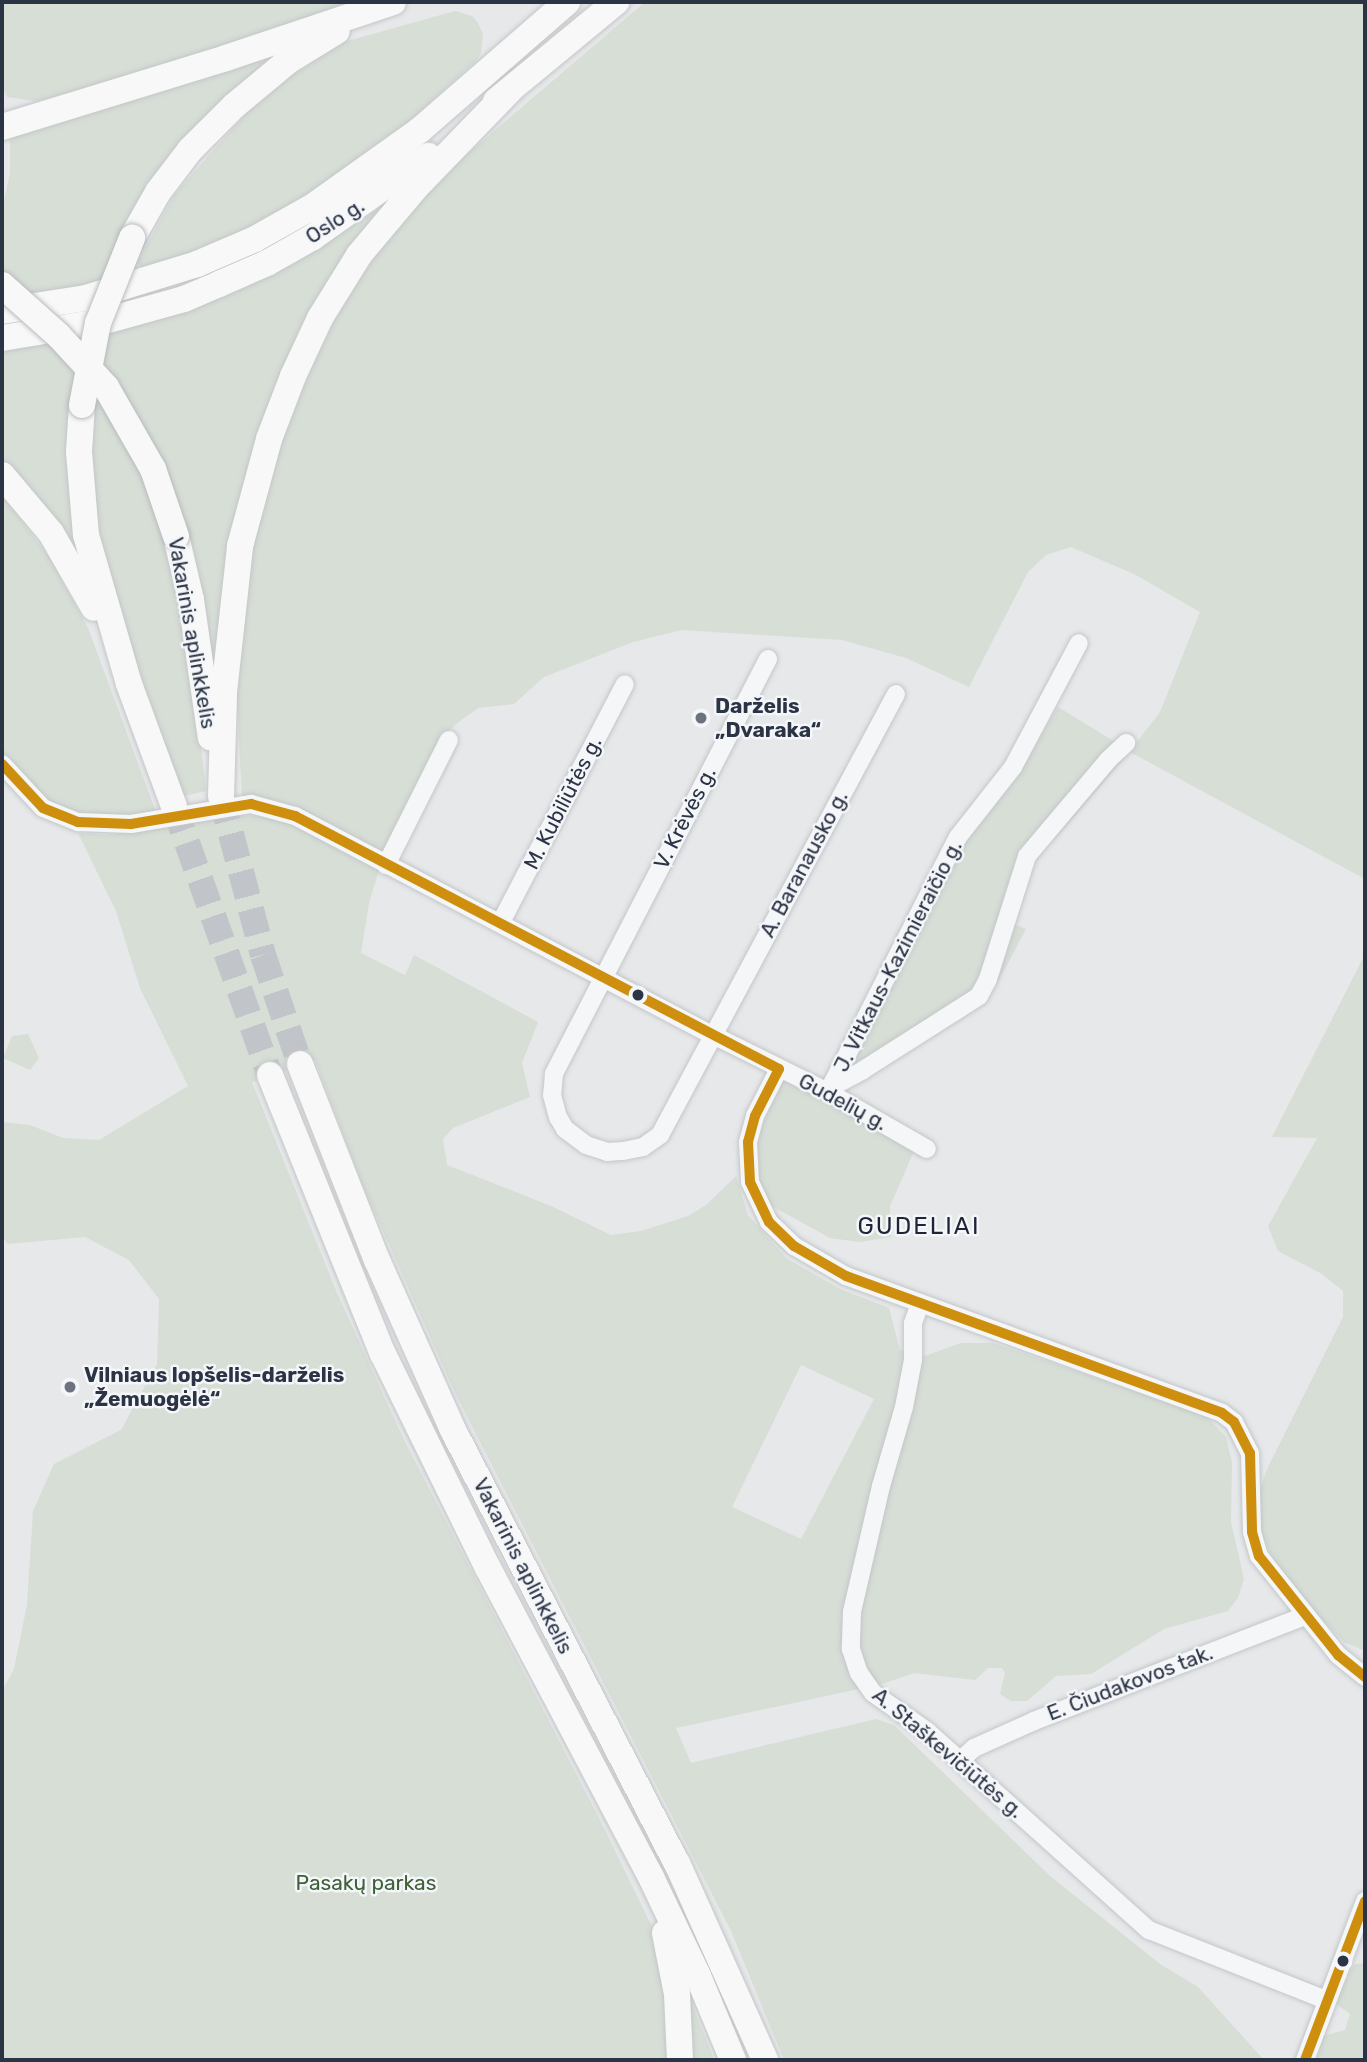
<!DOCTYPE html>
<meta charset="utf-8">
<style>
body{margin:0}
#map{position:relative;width:1367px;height:2062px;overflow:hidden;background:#e6e8ea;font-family:Rubik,sans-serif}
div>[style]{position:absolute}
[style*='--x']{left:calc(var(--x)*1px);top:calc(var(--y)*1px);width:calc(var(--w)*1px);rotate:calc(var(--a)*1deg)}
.green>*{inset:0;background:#d6ded6}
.highway-tunnel>*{height:26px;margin-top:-13px;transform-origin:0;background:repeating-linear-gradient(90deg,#c1c4c9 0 26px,transparent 0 39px)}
.roads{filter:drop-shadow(0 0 2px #c4c6c8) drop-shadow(0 0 2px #c4c6c8)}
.minor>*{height:18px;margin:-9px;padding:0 9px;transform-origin:9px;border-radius:9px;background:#f5f6f7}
.highway>*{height:26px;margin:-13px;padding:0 13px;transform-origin:13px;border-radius:13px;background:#f8f8f8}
.bridges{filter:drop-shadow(0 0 2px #b8bbbf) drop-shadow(0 0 2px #b8bbbf)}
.highway-bridge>*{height:26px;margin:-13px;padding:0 13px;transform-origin:13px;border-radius:13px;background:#f8f8f8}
.bus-1>*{height:10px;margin:-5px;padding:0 5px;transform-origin:5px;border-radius:5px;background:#ce8f0e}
.dots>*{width:19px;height:19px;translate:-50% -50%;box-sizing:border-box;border:4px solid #f4f6f9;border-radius:50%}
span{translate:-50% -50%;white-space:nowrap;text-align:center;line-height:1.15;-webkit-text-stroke:5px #f4f6f9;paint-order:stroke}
.street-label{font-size:21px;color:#2b3445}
.poi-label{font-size:21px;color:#2b3445;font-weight:700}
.left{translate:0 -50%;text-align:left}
.park-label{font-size:21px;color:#3f6138}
.quarter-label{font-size:24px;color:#1d2536;letter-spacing:2px}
.frame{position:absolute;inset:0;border:4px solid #2b3445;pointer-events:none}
</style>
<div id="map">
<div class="green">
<div style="clip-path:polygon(2px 2px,349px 2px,226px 48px,119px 81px,35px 101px,7px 97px,2px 85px)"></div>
<div style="clip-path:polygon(645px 2px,1365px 2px,1365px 879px,1130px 752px,1057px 837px,1037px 853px,1012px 923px,1026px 929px,997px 984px,974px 994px,849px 1073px,967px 837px,1021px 769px,1058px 707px,1130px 751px,1160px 712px,1200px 612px,1134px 574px,1071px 547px,1046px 555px,1028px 572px,969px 687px,906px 658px,842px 640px,682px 630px,633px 642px,544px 677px,514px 704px,478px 708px,456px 724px,439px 740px,384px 853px,297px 810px,271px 799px,242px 796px,237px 702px,238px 654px,255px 530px,283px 434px,321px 348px,342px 307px,396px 224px,452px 167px)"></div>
<div style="clip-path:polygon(455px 11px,472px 16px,478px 23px,483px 34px,481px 53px,476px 61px,399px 131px,288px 208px,235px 236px,144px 271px,137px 263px,175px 194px,264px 93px,344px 42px)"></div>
<div style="clip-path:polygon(290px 46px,140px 203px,100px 282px,2px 301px,2px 208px,10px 174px,10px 131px)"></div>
<div style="clip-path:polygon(380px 208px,327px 281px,228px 548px,212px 686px,183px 515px,77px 369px,87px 573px,28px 488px,2px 461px,2px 349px,80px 341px,183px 311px,292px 265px)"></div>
<div style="clip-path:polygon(95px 391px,115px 420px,157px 507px,187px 622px,206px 791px,184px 796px,117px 611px,95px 528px,89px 459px)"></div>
<div style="clip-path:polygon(2px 495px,49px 557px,88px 628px,156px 812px,123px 818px,84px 816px,44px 799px,2px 754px)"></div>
<div style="clip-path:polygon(evenodd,247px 815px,283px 820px,379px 870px,369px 903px,361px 953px,405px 975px,414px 955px,538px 1022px,522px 1063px,530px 1097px,453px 1128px,443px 1139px,447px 1165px,551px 1206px,611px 1235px,641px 1231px,688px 1216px,706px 1205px,736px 1176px,748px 1215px,786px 1258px,840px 1289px,889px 1308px,900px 1350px,925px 1356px,961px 1343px,993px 1343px,1205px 1415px,1226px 1437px,1232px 1463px,1231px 1522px,1244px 1579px,1238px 1598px,1228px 1611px,1164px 1629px,1091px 1674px,1056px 1676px,1027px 1701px,1011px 1701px,1000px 1694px,1005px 1673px,1002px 1668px,988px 1668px,975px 1680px,914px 1673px,882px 1684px,676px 1728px,691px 1763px,876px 1719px,894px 1725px,1050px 1876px,1160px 1964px,1198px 1987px,1264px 2060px,784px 2060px,731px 1931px,456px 1395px,362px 1184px,315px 1060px,252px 1082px,337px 1293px,403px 1438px,603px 1826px,662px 1947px,673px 2060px,2px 2060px,2px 1691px,14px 1669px,27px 1605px,33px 1511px,54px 1464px,121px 1430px,157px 1364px,159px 1299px,129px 1260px,85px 1237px,7px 1244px,2px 1234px,2px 1122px,30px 1125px,63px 1138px,99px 1140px,188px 1086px,140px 988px,116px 911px,78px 833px,107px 835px,247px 815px,801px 1365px,874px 1399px,801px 1539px,732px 1507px,801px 1365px)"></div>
<div style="clip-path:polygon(1365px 954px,1365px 1651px,1344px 1642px,1291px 1587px,1262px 1538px,1258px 1495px,1267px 1469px,1343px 1317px,1343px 1291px,1322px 1274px,1278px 1251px,1268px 1226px,1317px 1138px,1272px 1137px)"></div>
<div style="clip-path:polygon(28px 1034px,39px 1058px,30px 1070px,3px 1058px,12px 1036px)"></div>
<div style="clip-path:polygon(785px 1080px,915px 1149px,890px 1206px,891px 1237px,859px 1242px,830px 1238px,768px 1204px,759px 1183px,754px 1151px,759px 1125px,778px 1083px)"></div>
<div style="clip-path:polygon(1365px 1963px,1365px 2060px,1317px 2060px,1323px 2036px,1345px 2030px,1350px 2014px,1335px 2003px,1354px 1964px)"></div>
<div style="clip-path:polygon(687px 1993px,706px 2039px,714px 2060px,687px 2060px)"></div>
</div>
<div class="highway-tunnel">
<div style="--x:221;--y:796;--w:164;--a:75.2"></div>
<div style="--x:263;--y:955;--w:115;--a:71.3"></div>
<div style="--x:174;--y:806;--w:286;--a:70.4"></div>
</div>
<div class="roads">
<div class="minor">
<div style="--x:768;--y:659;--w:467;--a:117.3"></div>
<div style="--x:554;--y:1074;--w:21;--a:95"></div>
<div style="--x:552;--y:1095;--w:23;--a:75"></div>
<div style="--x:558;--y:1117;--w:14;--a:60"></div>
<div style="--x:565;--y:1129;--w:26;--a:37"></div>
<div style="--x:586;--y:1145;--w:22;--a:18"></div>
<div style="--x:607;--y:1152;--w:16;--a:-4"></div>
<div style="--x:623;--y:1151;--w:20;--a:-11"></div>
<div style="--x:643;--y:1147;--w:21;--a:-35"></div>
<div style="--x:660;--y:1135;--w:500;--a:-61.85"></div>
<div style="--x:2;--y:764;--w:60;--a:47"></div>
<div style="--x:43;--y:808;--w:38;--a:22"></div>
<div style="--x:78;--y:822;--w:53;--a:2.2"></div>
<div style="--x:131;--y:824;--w:122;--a:-9.5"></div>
<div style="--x:251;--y:804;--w:46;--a:15.3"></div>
<div style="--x:295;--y:816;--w:470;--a:27.7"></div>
<div style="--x:711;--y:1034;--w:131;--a:26.4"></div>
<div style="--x:828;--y:1092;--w:114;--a:29.9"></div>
<div style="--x:386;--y:865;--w:140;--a:-63.3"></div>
<div style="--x:501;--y:922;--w:268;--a:-62.5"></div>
<div style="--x:779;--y:1069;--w:53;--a:117.1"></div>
<div style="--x:755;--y:1116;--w:27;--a:105"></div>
<div style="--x:748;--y:1142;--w:40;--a:87.1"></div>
<div style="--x:750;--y:1182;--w:44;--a:64.6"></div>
<div style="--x:769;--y:1222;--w:35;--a:44"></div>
<div style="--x:794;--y:1246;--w:60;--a:30"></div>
<div style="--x:846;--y:1276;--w:400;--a:20"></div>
<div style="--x:1222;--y:1413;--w:15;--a:37"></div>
<div style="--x:1234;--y:1422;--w:35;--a:63"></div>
<div style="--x:1250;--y:1453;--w:79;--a:88.5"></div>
<div style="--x:1252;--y:1532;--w:25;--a:74"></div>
<div style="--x:1259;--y:1556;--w:127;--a:51.4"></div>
<div style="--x:1338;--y:1655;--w:35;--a:39"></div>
<div style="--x:833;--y:1082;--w:6;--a:9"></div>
<div style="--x:839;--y:1083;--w:27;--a:-28"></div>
<div style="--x:863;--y:1070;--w:138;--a:-32.5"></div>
<div style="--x:979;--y:996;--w:19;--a:-62"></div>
<div style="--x:988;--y:979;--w:129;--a:-72.4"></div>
<div style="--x:1027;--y:856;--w:126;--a:-49.8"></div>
<div style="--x:1108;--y:760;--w:25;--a:-43"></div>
<div style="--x:828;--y:1092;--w:286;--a:-63"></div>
<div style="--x:958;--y:837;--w:89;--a:-51.8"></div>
<div style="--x:1013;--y:767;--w:140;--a:-62"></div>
<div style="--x:920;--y:1303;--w:21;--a:109"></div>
<div style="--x:913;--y:1323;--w:37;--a:90"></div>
<div style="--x:913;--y:1360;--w:48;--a:100.8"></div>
<div style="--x:904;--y:1407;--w:82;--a:106.2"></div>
<div style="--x:881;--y:1486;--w:129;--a:103"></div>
<div style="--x:852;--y:1612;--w:37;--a:92"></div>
<div style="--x:851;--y:1649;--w:25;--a:72"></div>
<div style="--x:859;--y:1673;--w:24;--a:55"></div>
<div style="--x:873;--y:1693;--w:67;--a:35.3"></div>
<div style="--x:928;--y:1732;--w:297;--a:41.9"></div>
<div style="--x:1149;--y:1930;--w:190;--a:21.6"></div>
<div style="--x:961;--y:1760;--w:18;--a:-43"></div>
<div style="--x:974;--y:1748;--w:66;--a:-24.2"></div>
<div style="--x:1034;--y:1721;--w:291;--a:-21.2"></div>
<div style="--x:1305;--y:2060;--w:170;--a:-69.3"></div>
</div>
<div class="highway">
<div style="--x:496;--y:101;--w:156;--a:-39.5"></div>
<div style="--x:2;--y:127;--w:234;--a:-17.1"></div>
<div style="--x:226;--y:58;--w:176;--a:-18.5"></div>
<div style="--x:132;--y:238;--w:53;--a:-60.5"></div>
<div style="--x:158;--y:192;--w:53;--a:-52.7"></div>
<div style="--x:190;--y:150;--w:62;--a:-45"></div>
<div style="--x:234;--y:106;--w:70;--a:-39.8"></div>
<div style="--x:288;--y:61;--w:57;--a:-31.5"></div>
<div style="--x:2;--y:311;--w:85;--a:-8.8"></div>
<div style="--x:86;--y:298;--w:116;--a:-17"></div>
<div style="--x:197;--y:264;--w:63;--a:-23.3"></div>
<div style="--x:255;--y:239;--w:65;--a:-29.3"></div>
<div style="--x:312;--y:207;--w:133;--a:-35.5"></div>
<div style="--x:420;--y:130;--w:195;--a:-41"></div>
<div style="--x:2;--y:338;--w:104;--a:-9.4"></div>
<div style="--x:105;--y:321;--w:82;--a:-15.6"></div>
<div style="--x:184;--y:299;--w:38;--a:-23"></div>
<div style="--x:219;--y:284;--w:52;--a:-23.6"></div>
<div style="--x:267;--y:263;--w:53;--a:-29.5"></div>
<div style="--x:313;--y:237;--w:141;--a:-35.2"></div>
<div style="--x:82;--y:405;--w:47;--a:93.7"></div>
<div style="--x:79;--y:452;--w:83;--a:85.2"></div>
<div style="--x:86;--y:535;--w:155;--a:73.9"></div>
<div style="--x:129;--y:684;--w:130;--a:69.8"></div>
<div style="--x:2;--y:475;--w:76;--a:49.8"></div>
<div style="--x:51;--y:533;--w:86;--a:60.2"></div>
<div style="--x:176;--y:536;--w:66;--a:76.8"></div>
<div style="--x:191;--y:600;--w:139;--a:81.8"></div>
<div style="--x:221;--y:796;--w:104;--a:-88.3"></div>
<div style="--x:224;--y:692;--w:147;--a:-83.7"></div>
<div style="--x:240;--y:546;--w:111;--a:-74.8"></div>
<div style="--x:269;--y:439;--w:67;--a:-69.1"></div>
<div style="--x:293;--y:376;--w:64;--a:-65"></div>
<div style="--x:320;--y:318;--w:74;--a:-58.2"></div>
<div style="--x:359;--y:255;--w:89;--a:-50"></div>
<div style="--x:416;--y:187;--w:134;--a:-45.9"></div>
<div style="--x:300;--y:1064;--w:211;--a:68.6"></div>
<div style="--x:377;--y:1260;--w:184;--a:65.9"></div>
<div style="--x:452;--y:1428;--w:490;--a:62.7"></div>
<div style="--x:677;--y:1863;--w:216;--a:65.9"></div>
<div style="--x:270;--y:1075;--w:301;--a:68"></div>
<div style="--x:383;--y:1354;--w:238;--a:63.9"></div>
<div style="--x:488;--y:1568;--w:349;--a:62.2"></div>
<div style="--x:651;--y:1877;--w:110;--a:64.6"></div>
<div style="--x:698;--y:1976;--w:91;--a:67.4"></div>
<div style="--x:665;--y:1933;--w:62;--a:78.9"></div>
<div style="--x:677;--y:1994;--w:66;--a:87.4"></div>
</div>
</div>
<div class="bridges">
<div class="highway-bridge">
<div style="--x:2;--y:285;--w:75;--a:41.8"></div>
<div style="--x:58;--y:335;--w:71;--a:47.3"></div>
<div style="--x:106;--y:387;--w:95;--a:60.2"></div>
<div style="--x:153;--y:469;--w:71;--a:71.1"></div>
<div style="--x:82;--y:405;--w:84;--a:-79"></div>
<div style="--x:98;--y:323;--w:92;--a:-68.2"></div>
</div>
</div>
<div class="bus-1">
<div style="--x:2;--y:764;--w:60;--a:47"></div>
<div style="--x:43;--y:808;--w:38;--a:22"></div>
<div style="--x:78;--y:822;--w:53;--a:2.2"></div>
<div style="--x:131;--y:824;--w:122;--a:-9.5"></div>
<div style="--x:251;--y:804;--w:46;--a:15.3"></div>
<div style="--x:295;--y:816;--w:546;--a:27.6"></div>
<div style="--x:779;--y:1069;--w:53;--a:117.1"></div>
<div style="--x:755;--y:1116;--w:27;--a:105"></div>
<div style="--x:748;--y:1142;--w:40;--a:87.1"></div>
<div style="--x:750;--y:1182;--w:44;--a:64.6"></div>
<div style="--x:769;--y:1222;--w:35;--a:44"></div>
<div style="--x:794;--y:1246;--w:60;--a:30"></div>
<div style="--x:846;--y:1276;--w:400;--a:20"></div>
<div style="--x:1222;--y:1413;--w:15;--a:37"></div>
<div style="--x:1234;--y:1422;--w:35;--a:63"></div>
<div style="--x:1250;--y:1453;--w:79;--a:88.5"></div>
<div style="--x:1252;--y:1532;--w:25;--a:74"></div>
<div style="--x:1259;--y:1556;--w:127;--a:51.4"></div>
<div style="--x:1338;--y:1655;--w:35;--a:39"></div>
<div style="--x:1305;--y:2060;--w:170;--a:-69.3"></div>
</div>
<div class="dots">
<div style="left:701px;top:718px;background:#6c737f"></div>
<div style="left:638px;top:995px;background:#2b3445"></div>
<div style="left:70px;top:1387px;background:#6c737f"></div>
<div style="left:1343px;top:1961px;background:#2b3445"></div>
</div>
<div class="street-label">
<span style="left:335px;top:221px;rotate:-33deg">Oslo g.</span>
<span style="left:192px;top:633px;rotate:80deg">Vakarinis aplinkkelis</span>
<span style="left:563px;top:803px;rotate:-63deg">M. Kubiliūtės g.</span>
<span style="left:685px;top:818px;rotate:-63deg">V. Krėvės g.</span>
<span style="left:804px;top:864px;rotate:-62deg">A. Baranausko g.</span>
<span style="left:898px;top:956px;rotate:-63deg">J. Vitkaus-Kazimieraičio g.</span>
<span style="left:843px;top:1102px;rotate:28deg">Gudelių g.</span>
<span style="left:523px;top:1566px;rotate:63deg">Vakarinis aplinkkelis</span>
<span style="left:1130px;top:1683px;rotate:-21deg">E. Čiudakovos tak.</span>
<span style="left:948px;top:1753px;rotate:40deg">A. Staškevičiūtės g.</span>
</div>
<div class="poi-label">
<span class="left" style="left:715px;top:718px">Darželis<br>„Dvaraka“</span>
<span class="left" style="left:84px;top:1387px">Vilniaus lopšelis-darželis<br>„Žemuogėlė“</span>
</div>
<div class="park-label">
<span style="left:366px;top:1883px">Pasakų parkas</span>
</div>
<div class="quarter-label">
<span style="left:919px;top:1227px">GUDELIAI</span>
</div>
<div class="frame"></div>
</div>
